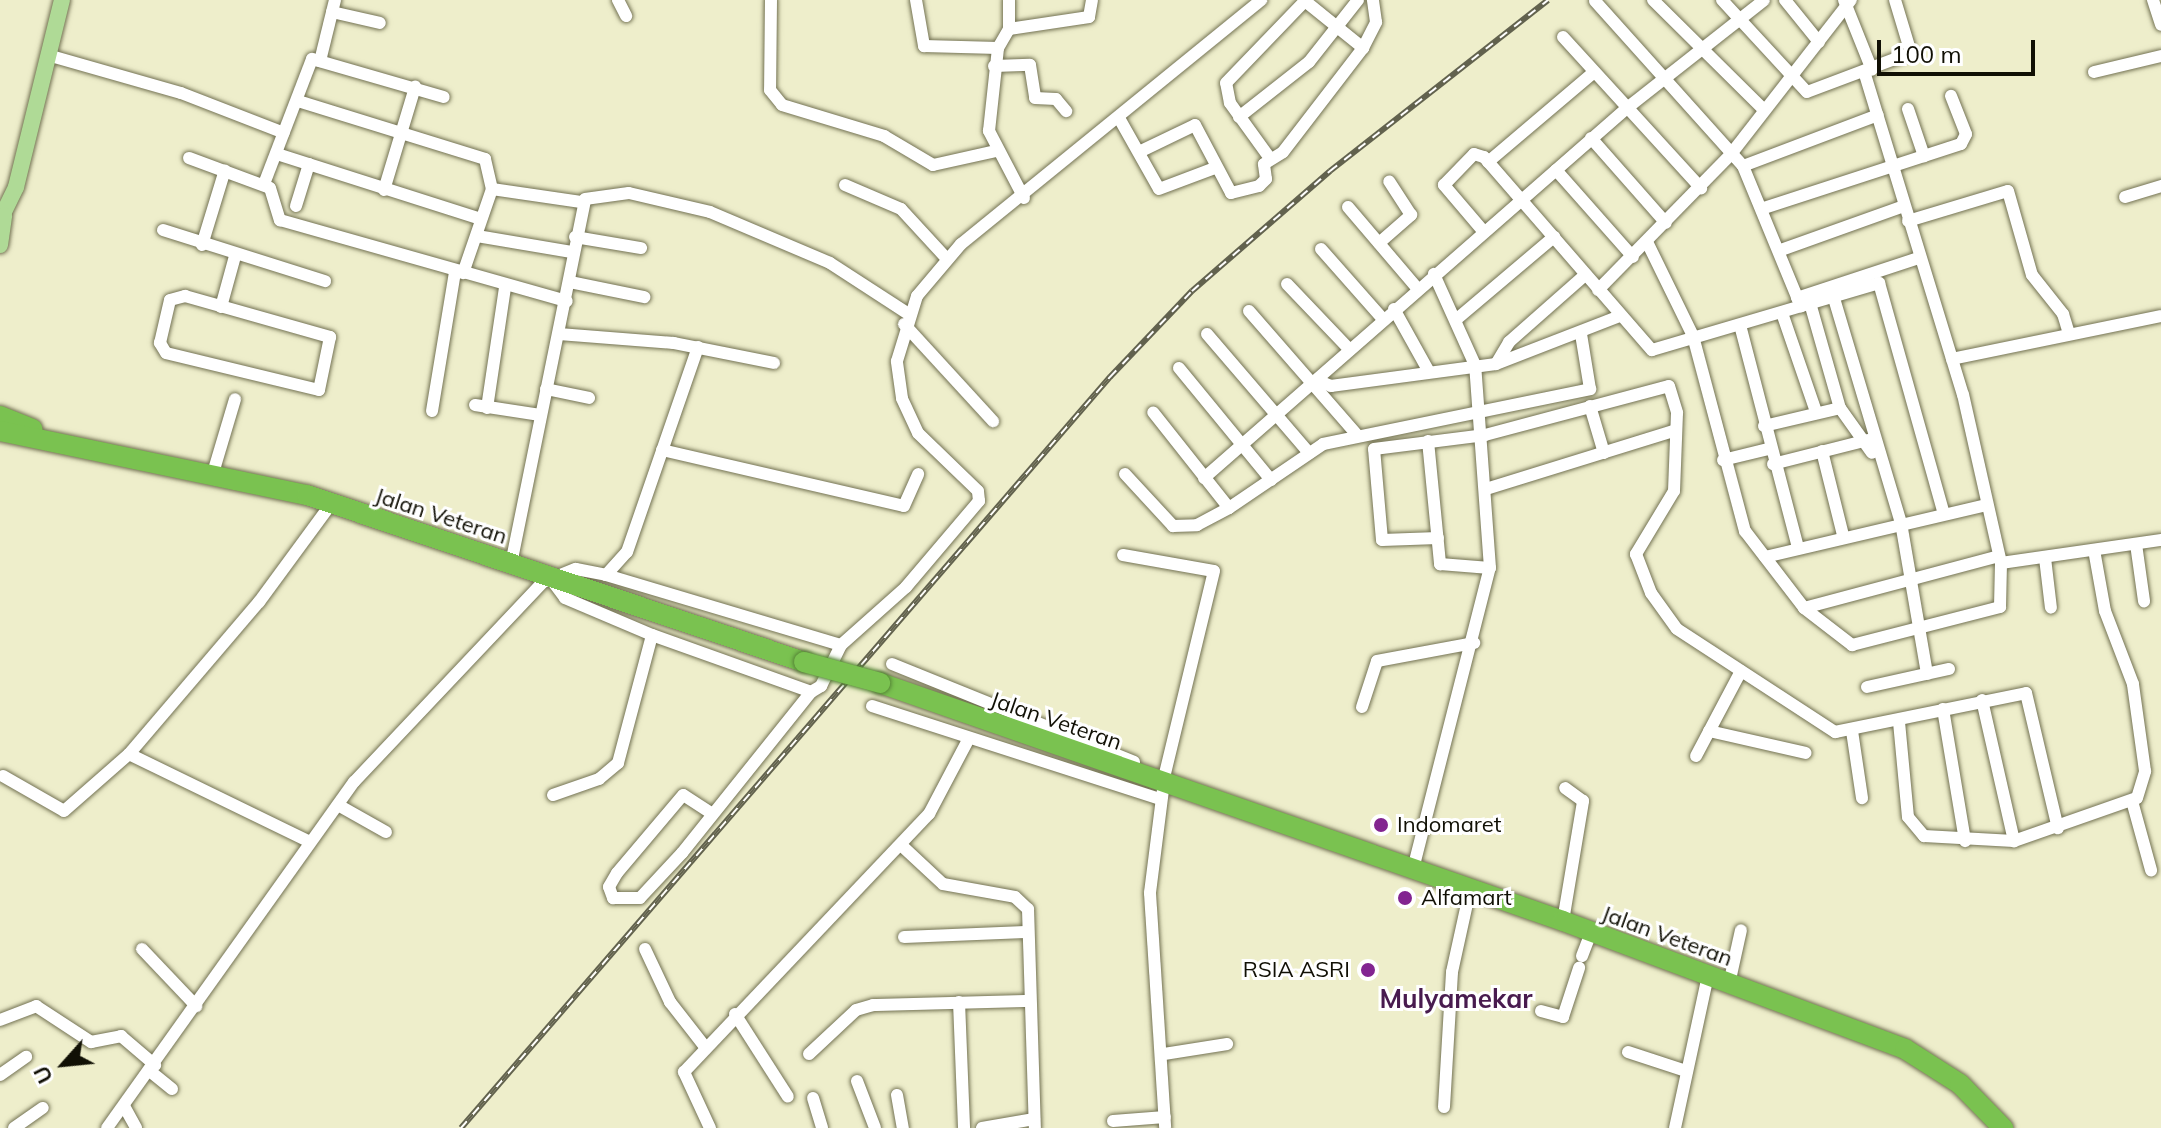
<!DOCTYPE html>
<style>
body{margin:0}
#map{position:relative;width:2161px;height:1128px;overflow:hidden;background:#eeeecb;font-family:Mulish,sans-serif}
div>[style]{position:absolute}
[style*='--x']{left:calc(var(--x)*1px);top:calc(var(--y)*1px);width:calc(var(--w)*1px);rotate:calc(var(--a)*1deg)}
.roads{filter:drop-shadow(0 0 2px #737253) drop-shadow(0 0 2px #737253)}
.minor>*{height:12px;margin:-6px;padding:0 6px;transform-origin:6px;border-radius:6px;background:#fff}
.major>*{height:16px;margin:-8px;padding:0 8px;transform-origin:8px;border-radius:8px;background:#afda96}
.highway>*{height:20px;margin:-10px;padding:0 10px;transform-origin:10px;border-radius:10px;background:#7ac250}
.rail>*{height:6px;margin-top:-3px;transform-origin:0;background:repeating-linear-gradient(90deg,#fff 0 9px,#62624e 0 18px);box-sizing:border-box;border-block:2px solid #62624e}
.bridges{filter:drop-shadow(0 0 2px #558436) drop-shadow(0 0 2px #558436)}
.highway-bridge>*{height:20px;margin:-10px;padding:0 10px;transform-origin:10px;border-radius:10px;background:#7ac250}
.dots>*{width:22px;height:22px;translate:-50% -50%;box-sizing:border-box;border:4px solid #fff;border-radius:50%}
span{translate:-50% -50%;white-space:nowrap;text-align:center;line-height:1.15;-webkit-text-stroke:6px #fff;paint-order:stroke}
.street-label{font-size:22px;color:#111005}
.poi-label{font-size:22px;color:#111005}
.left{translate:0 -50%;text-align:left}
.right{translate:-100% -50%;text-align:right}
.quarter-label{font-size:26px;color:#481b4e;font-weight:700}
.north{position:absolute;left:24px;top:1024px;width:80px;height:80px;-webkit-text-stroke:6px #fff;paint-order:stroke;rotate:243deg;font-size:22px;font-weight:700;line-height:32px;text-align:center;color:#111005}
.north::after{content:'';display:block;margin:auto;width:28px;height:36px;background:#111005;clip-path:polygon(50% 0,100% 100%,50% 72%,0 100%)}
.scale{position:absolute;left:1877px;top:40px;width:158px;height:36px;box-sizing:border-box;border:4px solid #111005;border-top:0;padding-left:10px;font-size:24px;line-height:28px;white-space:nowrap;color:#111005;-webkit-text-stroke:6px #fff;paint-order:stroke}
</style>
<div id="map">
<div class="roads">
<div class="minor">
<div style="--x:618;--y:0;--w:18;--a:63"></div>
<div style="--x:771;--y:0;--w:90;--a:90.6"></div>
<div style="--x:770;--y:90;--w:19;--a:51"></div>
<div style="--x:782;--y:105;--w:107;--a:16.9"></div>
<div style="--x:884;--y:136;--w:57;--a:30.6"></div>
<div style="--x:933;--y:165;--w:65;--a:-12.5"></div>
<div style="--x:916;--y:0;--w:47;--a:80.1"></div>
<div style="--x:924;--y:46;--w:74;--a:1.5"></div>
<div style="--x:1009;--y:0;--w:29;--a:90"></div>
<div style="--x:1653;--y:0;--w:156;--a:44.7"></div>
<div style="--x:1722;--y:0;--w:125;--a:47.3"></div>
<div style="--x:1807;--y:92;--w:111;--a:-20.6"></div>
<div style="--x:1911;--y:53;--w:55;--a:-106.8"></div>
<div style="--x:1785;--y:0;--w:54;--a:51"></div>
<div style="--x:1844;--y:0;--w:75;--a:68.2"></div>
<div style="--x:2153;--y:0;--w:26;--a:72"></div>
<div style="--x:1305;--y:1;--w:75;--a:39"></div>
<div style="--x:1595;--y:1;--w:222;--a:48.1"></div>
<div style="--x:1743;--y:166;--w:152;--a:67.6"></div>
<div style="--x:332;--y:12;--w:49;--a:12.9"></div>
<div style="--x:1563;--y:37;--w:205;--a:47.6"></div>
<div style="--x:51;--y:56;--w:135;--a:15.9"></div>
<div style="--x:181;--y:93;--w:110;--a:21.2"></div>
<div style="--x:320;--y:61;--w:63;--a:-76.2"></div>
<div style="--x:994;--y:66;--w:36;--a:-2"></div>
<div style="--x:1030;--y:65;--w:33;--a:81"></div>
<div style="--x:1035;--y:98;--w:21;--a:3"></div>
<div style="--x:1056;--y:99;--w:16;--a:50"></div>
<div style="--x:2094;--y:72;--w:69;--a:-13.4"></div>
<div style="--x:298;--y:101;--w:196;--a:17.2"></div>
<div style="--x:485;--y:159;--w:31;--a:77"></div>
<div style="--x:492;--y:189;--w:89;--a:109"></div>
<div style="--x:1908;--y:109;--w:50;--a:71.2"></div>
<div style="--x:1239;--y:117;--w:89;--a:-38.2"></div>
<div style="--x:1309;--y:62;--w:79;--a:-51.7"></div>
<div style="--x:1119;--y:118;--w:81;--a:60.6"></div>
<div style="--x:1159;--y:189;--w:60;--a:-20.6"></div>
<div style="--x:1591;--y:138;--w:113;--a:48.6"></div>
<div style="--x:1139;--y:152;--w:62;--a:-25.7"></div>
<div style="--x:1195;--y:125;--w:77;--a:62.1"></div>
<div style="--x:1231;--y:193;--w:29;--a:-14"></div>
<div style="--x:1259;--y:186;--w:10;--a:-45"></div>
<div style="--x:1266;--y:179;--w:15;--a:-98"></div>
<div style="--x:1264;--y:164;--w:22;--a:-32"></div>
<div style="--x:1283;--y:152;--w:131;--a:-52.4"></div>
<div style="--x:1363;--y:48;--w:29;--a:-63"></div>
<div style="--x:1376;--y:22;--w:22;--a:-98"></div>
<div style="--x:277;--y:154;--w:214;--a:17.7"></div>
<div style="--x:1269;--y:157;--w:67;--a:-125.8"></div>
<div style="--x:1230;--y:103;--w:20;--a:-101"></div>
<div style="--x:1226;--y:83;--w:115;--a:-46.1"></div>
<div style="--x:189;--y:158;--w:86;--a:20.3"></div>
<div style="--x:270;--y:188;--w:34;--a:73"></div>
<div style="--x:280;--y:220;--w:298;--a:15.8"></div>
<div style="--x:1488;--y:162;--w:139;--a:-40.3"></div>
<div style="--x:1743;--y:166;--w:144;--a:-20.7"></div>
<div style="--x:1556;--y:170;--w:116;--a:48.5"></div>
<div style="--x:264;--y:184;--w:134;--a:-69"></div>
<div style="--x:312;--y:59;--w:137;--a:16.1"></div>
<div style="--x:845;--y:185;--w:61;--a:23.2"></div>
<div style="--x:901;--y:209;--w:68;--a:47.4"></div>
<div style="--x:492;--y:189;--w:90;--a:8.3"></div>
<div style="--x:384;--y:190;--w:108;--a:-73.2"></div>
<div style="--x:2125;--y:197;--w:38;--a:-17"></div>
<div style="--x:1024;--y:198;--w:76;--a:-117.6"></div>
<div style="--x:989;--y:131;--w:83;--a:-83.8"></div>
<div style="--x:998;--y:48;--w:22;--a:-60"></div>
<div style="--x:1009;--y:29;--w:81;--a:-8.5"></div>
<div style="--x:1089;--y:17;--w:17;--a:-80"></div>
<div style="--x:296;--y:206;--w:44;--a:-72.8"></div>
<div style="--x:1348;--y:207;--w:106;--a:49.6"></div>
<div style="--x:1764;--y:208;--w:207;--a:-18"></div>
<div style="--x:1961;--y:144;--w:11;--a:-63"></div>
<div style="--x:1966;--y:134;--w:41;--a:-111.5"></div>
<div style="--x:1908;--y:221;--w:104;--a:-16.7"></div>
<div style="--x:2008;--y:191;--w:87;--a:74.1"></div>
<div style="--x:2032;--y:275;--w:50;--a:51.5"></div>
<div style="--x:2063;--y:314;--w:21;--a:73"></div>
<div style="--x:163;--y:230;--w:170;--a:17.5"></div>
<div style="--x:1484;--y:232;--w:62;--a:-130.4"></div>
<div style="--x:1444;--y:185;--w:43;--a:-45.9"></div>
<div style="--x:1474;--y:154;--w:10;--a:17"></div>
<div style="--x:1484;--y:157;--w:256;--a:49"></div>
<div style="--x:1652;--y:350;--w:237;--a:-16.4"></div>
<div style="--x:1879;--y:283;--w:240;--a:74.3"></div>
<div style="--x:477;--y:236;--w:96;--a:9.6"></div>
<div style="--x:575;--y:237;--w:67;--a:9.5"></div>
<div style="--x:1379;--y:243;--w:43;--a:-41.2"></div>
<div style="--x:1411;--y:215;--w:40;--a:-122.9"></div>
<div style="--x:1648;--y:244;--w:102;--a:63.9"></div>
<div style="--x:1693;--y:336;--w:202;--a:75.1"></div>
<div style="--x:1745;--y:531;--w:97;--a:52.5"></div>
<div style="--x:1804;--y:608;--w:61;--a:37.6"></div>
<div style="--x:1852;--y:645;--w:153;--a:-14.4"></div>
<div style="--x:2000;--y:607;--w:44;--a:-88.7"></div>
<div style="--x:2001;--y:563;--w:172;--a:-102.7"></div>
<div style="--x:1963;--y:395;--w:336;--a:-107"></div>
<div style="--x:202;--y:245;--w:78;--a:-73"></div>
<div style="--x:1321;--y:249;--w:92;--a:48.5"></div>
<div style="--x:1781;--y:250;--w:131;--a:-19.7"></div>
<div style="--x:570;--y:282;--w:76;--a:11.5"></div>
<div style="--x:1287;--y:284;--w:91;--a:46.3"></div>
<div style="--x:1598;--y:290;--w:190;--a:-45.6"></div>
<div style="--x:1731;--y:154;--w:195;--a:-52.1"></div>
<div style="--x:1833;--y:295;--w:238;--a:73.4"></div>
<div style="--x:1901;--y:523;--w:153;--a:80.2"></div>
<div style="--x:185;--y:296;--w:151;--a:15.8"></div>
<div style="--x:330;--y:337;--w:54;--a:101.7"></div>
<div style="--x:319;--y:390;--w:157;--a:-166.4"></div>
<div style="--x:166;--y:353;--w:12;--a:-121"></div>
<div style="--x:160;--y:343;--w:44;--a:-76.9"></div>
<div style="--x:170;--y:300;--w:16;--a:-15"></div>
<div style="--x:1797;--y:298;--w:128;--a:-18.2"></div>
<div style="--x:1810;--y:303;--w:109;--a:74.1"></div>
<div style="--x:1840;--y:408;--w:55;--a:54.6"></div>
<div style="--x:221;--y:307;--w:53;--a:-74.6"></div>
<div style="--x:1394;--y:309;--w:72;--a:60.9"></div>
<div style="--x:1249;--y:311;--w:166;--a:48.9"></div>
<div style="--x:1782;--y:313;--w:105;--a:71"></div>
<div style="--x:1458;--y:318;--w:126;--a:-40.2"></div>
<div style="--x:904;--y:324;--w:132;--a:47.5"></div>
<div style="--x:1740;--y:325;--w:230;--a:75.4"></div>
<div style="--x:559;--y:334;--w:115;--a:4.5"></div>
<div style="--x:674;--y:343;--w:102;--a:11.3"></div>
<div style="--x:1207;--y:334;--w:157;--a:49.4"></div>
<div style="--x:1952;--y:359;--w:213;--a:-11.6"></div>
<div style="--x:1496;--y:364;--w:26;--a:-59"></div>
<div style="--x:1509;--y:342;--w:101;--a:-41.4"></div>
<div style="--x:1179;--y:368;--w:145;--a:50.6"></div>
<div style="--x:1319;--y:381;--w:13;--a:23"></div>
<div style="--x:1331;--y:386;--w:166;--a:-7.6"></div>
<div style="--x:1496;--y:364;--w:133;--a:-21.2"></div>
<div style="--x:546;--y:389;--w:44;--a:11.8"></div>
<div style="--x:475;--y:405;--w:66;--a:8.7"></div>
<div style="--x:1590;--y:406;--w:49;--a:73.4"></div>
<div style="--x:487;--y:408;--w:121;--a:-81.5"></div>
<div style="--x:432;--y:411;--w:141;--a:-80.6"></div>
<div style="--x:1764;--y:426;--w:78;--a:-13.3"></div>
<div style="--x:1428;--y:441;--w:124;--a:84.4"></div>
<div style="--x:1440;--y:564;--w:50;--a:4.6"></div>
<div style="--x:662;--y:450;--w:248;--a:13"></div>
<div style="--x:904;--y:506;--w:35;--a:-66"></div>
<div style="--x:1822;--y:451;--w:87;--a:76"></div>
<div style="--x:1723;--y:460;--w:46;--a:-13.7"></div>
<div style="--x:1773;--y:464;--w:98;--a:-14.2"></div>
<div style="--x:213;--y:473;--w:77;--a:-73.4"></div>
<div style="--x:1125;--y:474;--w:71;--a:47.3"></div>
<div style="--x:1173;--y:526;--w:24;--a:-2"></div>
<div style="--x:1197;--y:525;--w:36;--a:-28"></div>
<div style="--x:1229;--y:508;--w:122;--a:-128.4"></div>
<div style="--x:1204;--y:478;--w:562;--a:-41.18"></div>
<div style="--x:1627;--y:108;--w:174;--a:-38.2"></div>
<div style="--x:1486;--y:489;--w:196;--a:-17.2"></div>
<div style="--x:1229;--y:508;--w:114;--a:-34.2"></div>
<div style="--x:1323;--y:444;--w:273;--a:-11.6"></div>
<div style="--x:1590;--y:389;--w:56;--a:-99.3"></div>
<div style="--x:1438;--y:538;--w:56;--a:178"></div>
<div style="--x:1382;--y:540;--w:91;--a:-95"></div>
<div style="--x:1374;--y:449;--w:112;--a:-7.2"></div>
<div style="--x:1485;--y:435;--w:190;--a:-14.9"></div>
<div style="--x:1669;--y:386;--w:28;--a:73"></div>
<div style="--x:1677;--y:413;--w:78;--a:92.2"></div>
<div style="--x:1674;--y:491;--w:74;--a:121.1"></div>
<div style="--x:1636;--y:554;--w:42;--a:69"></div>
<div style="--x:1651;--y:593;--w:44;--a:54.2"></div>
<div style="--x:1677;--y:629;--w:189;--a:33.1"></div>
<div style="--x:1835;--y:732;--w:195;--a:-11.5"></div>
<div style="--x:2026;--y:693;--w:139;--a:76.7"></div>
<div style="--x:2136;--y:544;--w:58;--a:82"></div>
<div style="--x:1123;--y:555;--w:92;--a:10"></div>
<div style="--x:1214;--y:571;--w:209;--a:103.6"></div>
<div style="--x:1165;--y:774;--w:120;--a:97.2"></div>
<div style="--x:1150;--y:893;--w:235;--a:86.3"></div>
<div style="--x:1765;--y:557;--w:227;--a:-13.2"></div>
<div style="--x:2045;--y:558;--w:50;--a:83.2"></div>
<div style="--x:2001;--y:563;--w:162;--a:-8.2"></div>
<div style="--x:511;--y:564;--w:372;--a:-78.5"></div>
<div style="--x:585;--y:199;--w:44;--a:-7.8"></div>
<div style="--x:629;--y:193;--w:83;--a:13.2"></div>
<div style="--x:710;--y:212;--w:130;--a:23"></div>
<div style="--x:830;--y:263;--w:92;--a:33"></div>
<div style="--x:606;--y:575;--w:31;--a:-48"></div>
<div style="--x:627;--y:552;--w:217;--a:-70.9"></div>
<div style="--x:550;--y:578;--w:25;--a:53"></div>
<div style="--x:565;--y:598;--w:95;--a:23"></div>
<div style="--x:652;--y:635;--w:169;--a:19.7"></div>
<div style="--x:811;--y:692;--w:12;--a:-31"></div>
<div style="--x:821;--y:686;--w:46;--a:-64"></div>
<div style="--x:841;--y:645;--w:87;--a:-41.7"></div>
<div style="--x:906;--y:587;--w:113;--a:-49.7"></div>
<div style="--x:979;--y:501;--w:10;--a:-96"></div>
<div style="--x:978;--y:491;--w:83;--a:-136"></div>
<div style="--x:918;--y:433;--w:38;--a:-115"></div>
<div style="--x:902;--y:398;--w:37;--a:-98"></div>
<div style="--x:897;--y:361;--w:68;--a:-72.9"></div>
<div style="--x:917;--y:296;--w:68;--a:-49.8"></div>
<div style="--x:961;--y:244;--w:387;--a:-39.1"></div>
<div style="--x:1804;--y:608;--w:202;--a:-14.9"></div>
<div style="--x:892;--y:664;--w:261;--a:22"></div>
<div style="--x:1867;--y:687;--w:84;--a:-12.4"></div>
<div style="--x:1982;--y:700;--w:145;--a:77.2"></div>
<div style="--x:872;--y:706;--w:303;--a:17.9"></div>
<div style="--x:1362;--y:707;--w:48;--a:-71.9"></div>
<div style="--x:1377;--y:661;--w:99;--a:-10.5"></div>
<div style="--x:1943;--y:709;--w:134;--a:80.5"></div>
<div style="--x:1899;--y:722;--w:95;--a:84.6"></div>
<div style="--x:1908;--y:817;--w:25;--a:50"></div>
<div style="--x:1924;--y:836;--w:90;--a:3.2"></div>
<div style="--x:2014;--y:841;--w:130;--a:-19.3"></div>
<div style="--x:2137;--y:798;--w:28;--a:-73"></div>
<div style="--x:2145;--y:771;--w:88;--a:-97.9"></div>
<div style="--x:2133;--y:684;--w:78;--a:-111"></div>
<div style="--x:2105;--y:611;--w:62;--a:-100.2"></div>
<div style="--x:1709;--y:731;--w:99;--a:12.8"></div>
<div style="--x:1852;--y:731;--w:68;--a:81.5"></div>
<div style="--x:129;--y:754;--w:200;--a:-49.5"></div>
<div style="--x:259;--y:602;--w:122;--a:-53.7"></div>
<div style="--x:1696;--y:756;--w:96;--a:-62.1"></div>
<div style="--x:3;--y:776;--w:70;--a:29.8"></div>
<div style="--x:64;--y:811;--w:86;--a:-41.2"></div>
<div style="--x:129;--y:754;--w:201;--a:25.9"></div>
<div style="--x:553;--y:795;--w:49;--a:-19.2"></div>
<div style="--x:599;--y:779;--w:25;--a:-40"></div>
<div style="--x:618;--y:763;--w:132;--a:-75.1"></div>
<div style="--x:2132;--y:801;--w:72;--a:74.6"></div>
<div style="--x:338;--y:805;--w:55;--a:29.4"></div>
<div style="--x:711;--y:813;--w:33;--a:-147"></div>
<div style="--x:683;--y:795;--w:102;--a:130.2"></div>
<div style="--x:617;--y:873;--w:16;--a:120"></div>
<div style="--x:609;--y:887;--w:12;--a:70"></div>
<div style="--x:613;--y:898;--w:27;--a:0"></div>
<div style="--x:640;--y:898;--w:62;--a:-47"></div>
<div style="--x:682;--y:853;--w:206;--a:-51.3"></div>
<div style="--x:901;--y:845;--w:57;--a:42.9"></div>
<div style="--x:943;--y:884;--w:73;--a:10.2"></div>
<div style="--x:1015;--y:897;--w:18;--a:43"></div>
<div style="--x:1028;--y:909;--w:219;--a:88.2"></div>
<div style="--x:1413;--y:869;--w:311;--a:-75.7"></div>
<div style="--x:1490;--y:568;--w:204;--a:-94.2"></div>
<div style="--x:1475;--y:365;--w:100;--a:-114.3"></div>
<div style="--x:1563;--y:921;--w:122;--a:-80.5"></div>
<div style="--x:1583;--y:801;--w:22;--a:-144"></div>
<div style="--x:904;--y:937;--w:121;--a:-2.4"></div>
<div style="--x:142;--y:949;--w:79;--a:46.5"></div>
<div style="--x:645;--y:949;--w:59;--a:64.7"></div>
<div style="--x:670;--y:1002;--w:58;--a:52"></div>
<div style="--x:1582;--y:956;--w:25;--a:-69"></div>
<div style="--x:1729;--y:984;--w:55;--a:-77.5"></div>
<div style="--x:959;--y:1002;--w:126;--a:87.7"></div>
<div style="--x:1541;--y:1011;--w:23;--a:15"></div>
<div style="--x:1563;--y:1017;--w:52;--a:-71.9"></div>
<div style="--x:735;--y:1014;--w:98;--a:57.4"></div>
<div style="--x:0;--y:1020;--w:39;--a:-21"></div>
<div style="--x:36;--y:1006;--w:66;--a:33.2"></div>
<div style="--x:91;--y:1042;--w:31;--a:-11"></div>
<div style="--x:121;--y:1036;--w:45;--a:40.5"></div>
<div style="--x:1628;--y:1052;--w:61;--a:18.1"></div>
<div style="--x:809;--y:1054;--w:64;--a:-43.1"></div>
<div style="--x:856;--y:1010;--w:18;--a:-16"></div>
<div style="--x:873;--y:1005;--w:155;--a:-1.5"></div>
<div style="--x:1164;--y:1054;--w:64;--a:-9"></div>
<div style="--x:151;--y:1072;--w:27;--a:39"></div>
<div style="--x:0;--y:1075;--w:32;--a:-35"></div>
<div style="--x:857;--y:1081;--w:50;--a:69"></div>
<div style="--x:897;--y:1095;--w:34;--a:80"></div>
<div style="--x:813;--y:1098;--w:31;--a:73"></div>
<div style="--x:124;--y:1106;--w:25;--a:61"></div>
<div style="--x:1444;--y:1107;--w:135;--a:-86.6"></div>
<div style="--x:1452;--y:972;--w:84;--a:-77.6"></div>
<div style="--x:1113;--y:1121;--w:52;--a:-4.4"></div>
<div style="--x:14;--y:1128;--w:35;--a:-35"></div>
<div style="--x:107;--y:1128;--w:425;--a:-54.5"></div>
<div style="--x:354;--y:782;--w:275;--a:-46.6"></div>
<div style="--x:543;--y:582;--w:35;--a:-22"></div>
<div style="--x:576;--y:569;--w:31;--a:11"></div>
<div style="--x:606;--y:575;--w:245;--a:16.6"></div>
<div style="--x:710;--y:1128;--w:62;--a:-114.9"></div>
<div style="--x:684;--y:1072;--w:356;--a:-46.5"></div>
<div style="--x:929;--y:814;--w:81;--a:-62.2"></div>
<div style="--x:982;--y:1128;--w:53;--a:-9.8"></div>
<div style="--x:1675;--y:1128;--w:156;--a:-77.8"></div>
</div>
<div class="major">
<div style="--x:0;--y:220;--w:37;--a:-64"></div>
<div style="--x:16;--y:187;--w:193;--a:-76.2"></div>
<div style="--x:0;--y:245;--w:30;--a:-82"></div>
</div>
<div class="highway">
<div style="--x:0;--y:416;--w:35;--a:22"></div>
<div style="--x:0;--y:431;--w:314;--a:11.8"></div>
<div style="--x:307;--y:495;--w:524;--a:18.57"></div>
<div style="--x:880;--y:683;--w:723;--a:19.21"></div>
<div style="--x:1563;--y:921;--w:365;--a:20.5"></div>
<div style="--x:1905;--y:1049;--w:65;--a:32.5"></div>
<div style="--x:1960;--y:1084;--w:62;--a:45.7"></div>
</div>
</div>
<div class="rail">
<div style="--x:461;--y:1128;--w:993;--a:-49.17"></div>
<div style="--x:1110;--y:377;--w:119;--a:-46.4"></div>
<div style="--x:1192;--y:291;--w:183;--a:-41"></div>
<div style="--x:1330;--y:171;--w:277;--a:-38.1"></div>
</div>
<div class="bridges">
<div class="highway-bridge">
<div style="--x:804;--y:662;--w:79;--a:15.4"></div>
</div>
</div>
<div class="dots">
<div style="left:1381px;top:825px;background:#822490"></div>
<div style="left:1405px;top:898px;background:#822490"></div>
<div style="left:1368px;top:970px;background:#822490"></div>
</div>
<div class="street-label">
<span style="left:441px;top:516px;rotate:18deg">Jalan Veteran</span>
<span style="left:1056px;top:721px;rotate:19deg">Jalan Veteran</span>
<span style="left:1667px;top:936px;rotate:20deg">Jalan Veteran</span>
</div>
<div class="poi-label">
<span class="left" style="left:1397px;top:825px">Indomaret</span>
<span class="left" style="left:1421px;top:898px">Alfamart</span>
<span class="right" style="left:1350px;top:970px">RSIA ASRI</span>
</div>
<div class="quarter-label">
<span style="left:1456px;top:999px">Mulyamekar</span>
</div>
<div class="north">U</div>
<div class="scale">100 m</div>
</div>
